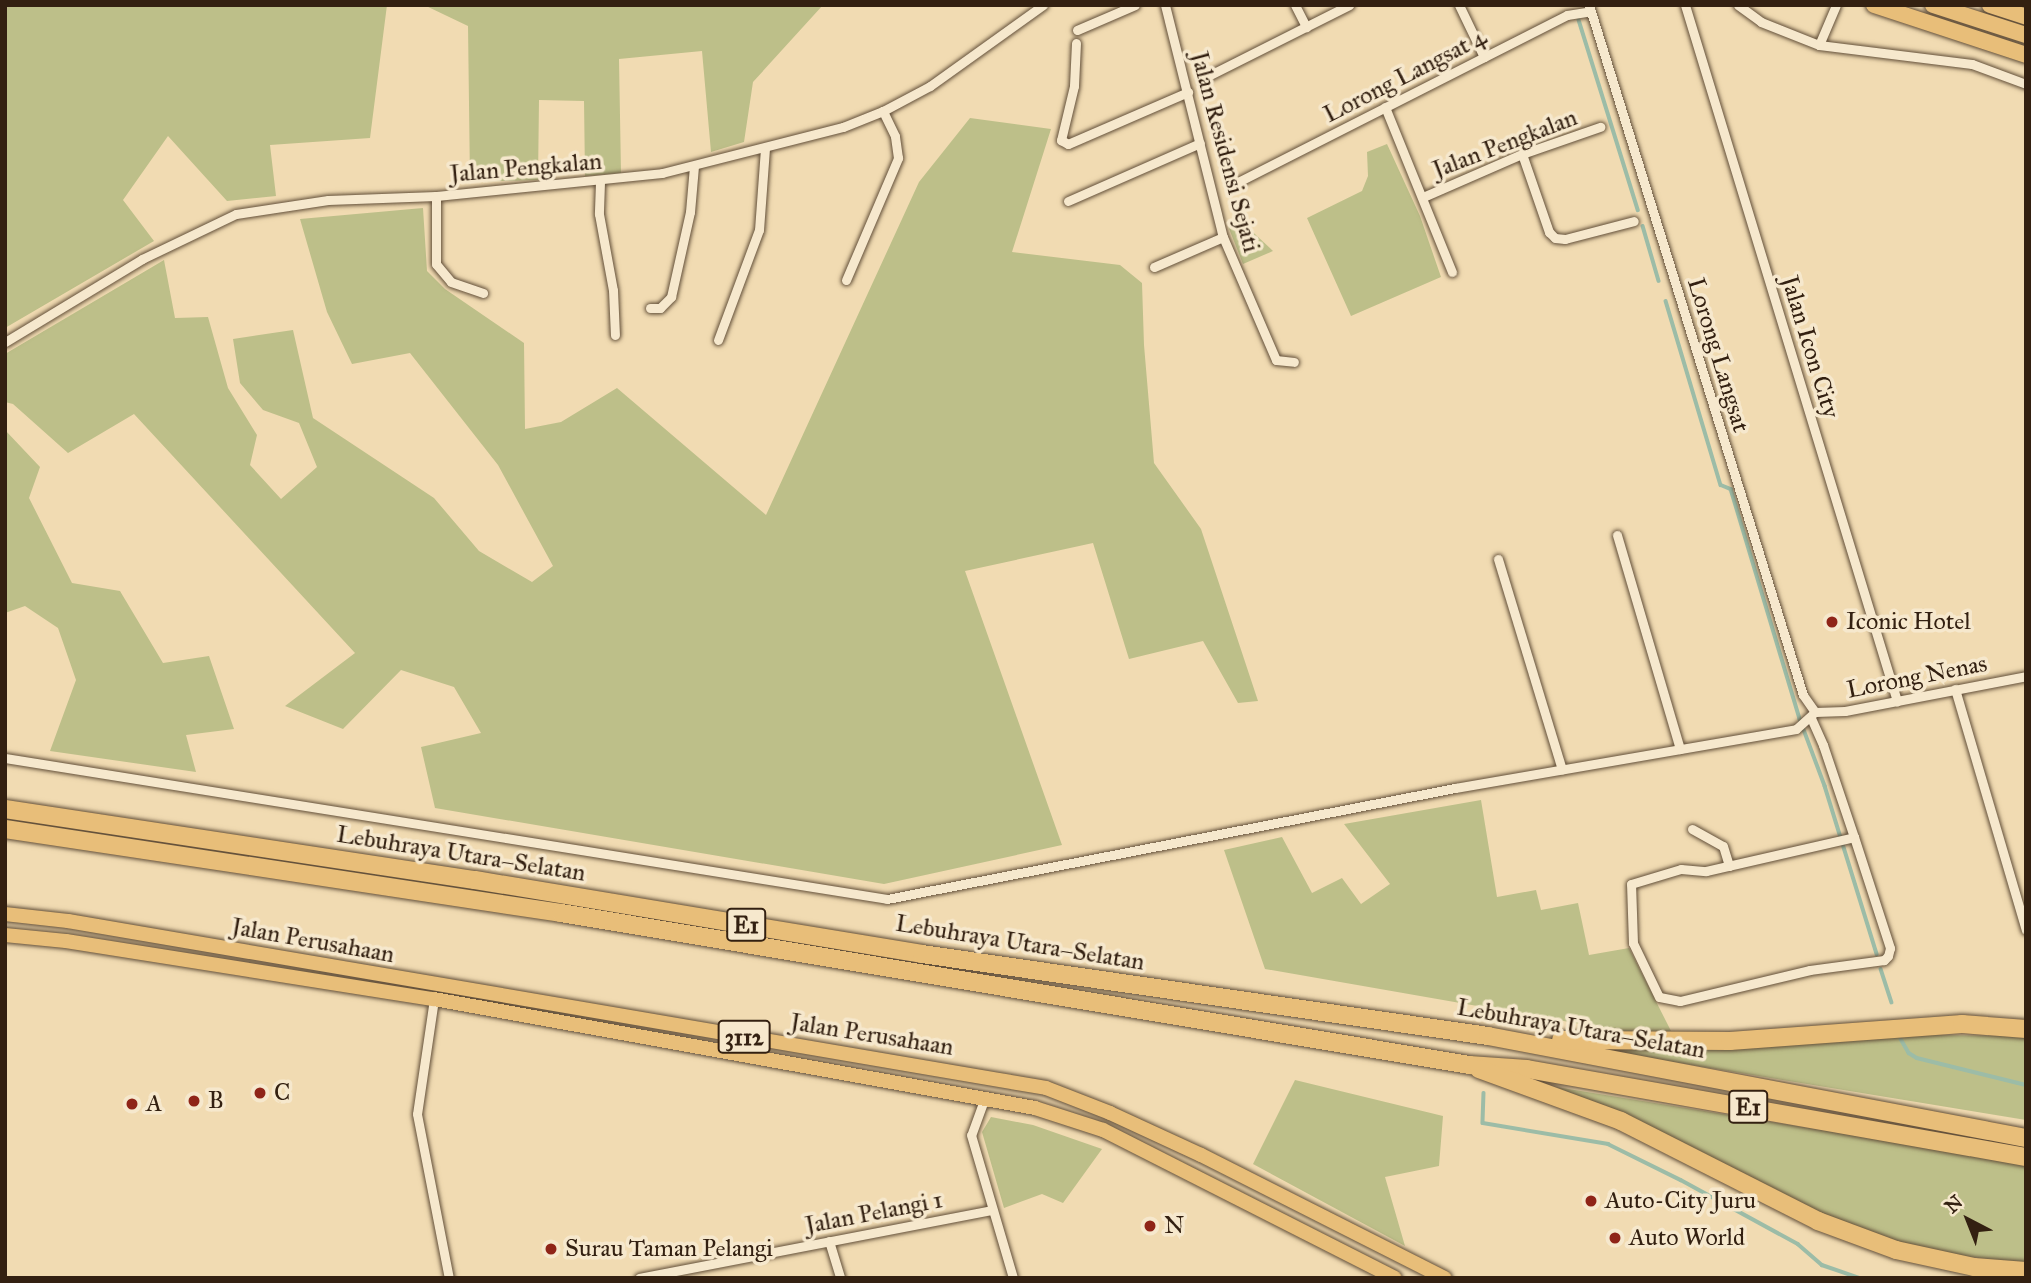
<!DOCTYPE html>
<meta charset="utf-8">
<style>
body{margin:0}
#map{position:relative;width:2031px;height:1283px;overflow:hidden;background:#f1dbb2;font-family:"IM FELL Great Primer",serif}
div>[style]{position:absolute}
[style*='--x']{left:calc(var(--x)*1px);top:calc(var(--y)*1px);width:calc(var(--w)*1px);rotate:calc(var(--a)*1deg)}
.green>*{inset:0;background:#bdbf89}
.stream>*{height:3.5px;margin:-1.75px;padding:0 1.75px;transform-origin:1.75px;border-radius:1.75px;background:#9cbca7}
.roads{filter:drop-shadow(0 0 2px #624f39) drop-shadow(0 0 2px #624f39)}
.minor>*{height:9px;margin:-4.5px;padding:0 4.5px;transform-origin:4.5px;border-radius:4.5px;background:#f6e8cd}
.primary>*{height:14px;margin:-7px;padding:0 7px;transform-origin:7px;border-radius:7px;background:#e8be79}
.trunk>*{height:16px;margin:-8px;padding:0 8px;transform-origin:8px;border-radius:8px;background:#e8be79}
.motorway>*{height:18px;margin:-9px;padding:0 9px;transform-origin:9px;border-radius:9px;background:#e8be79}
.dots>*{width:19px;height:19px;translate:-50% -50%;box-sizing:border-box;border:4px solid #f6e8cd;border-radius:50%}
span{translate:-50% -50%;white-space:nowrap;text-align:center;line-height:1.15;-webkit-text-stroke:7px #f6e8cd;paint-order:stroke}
.shield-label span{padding:2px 5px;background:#f6e8cd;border:2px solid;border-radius:5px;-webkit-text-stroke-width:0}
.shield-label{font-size:23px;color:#332011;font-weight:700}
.street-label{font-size:24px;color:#332011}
.poi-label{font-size:24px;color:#332011}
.left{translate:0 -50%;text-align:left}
.frame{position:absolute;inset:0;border:7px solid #332011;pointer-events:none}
.north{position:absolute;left:1933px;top:1185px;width:70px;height:70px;-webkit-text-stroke:5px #f6e8cd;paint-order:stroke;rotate:318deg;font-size:19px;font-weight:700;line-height:28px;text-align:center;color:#332011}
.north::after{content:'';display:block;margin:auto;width:24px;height:32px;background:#332011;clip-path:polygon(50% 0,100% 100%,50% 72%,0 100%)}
</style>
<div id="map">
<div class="green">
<div style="clip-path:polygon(5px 5px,387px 5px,370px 138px,270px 145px,276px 196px,227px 201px,168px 136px,123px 200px,154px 241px,5px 328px)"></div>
<div style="clip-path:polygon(424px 5px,823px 5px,753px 82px,744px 142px,711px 152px,702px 51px,619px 59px,621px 173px,585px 176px,584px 101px,539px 100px,538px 180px,470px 182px,468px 26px)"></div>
<div style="clip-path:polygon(970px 118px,1051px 129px,1012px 252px,1120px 265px,1142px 283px,1144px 345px,1154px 463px,1201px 529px,1258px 701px,1238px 703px,1203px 641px,1129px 659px,1093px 543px,965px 571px,1062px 845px,884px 884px,435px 808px,421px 747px,481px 733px,454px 687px,401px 670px,343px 729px,285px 706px,355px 653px,134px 414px,68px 453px,13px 404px,5px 402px,5px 354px,164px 260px,175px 318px,208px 317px,228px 388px,257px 435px,250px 465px,281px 499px,317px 467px,299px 423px,263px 410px,240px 383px,233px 339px,293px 330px,313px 418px,434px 498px,479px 551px,532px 582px,553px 566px,498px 465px,410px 353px,352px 364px,327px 312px,300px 219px,423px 208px,427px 271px,445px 289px,524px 343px,525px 429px,561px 422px,617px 388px,766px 515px,919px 182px)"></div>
<div style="clip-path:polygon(1387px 144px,1420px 216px,1441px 277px,1351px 316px,1307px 218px,1362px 191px,1368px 176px,1367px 152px)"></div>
<div style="clip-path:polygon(1240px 220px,1273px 251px,1243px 264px,1228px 226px)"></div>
<div style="clip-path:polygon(5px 430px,40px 467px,29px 498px,72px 583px,120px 591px,163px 663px,209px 656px,234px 729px,186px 735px,196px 772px,50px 751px,76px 680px,58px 628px,25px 606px,5px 613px)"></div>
<div style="clip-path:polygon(1481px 800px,1497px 897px,1536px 890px,1541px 910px,1578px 903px,1589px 955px,1629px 948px,1671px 1031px,1621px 1031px,1265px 969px,1224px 850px,1282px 837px,1312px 893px,1342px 878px,1361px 904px,1390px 884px,1344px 824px)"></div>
<div style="clip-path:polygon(1930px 1035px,2026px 1036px,2026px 1120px,1576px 1046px)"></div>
<div style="clip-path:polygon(1295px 1080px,1443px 1116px,1439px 1166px,1385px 1177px,1405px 1246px,1253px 1164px)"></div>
<div style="clip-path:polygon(1556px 1087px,2026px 1163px,2026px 1264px,1923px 1251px,1868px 1235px,1792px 1202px,1641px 1122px)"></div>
<div style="clip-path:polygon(991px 1117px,1033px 1125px,1102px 1149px,1063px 1203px,1042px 1194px,1004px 1208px,982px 1132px)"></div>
</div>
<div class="stream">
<div style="--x:1579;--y:20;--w:199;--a:72.7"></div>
<div style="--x:1643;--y:226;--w:57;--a:73.8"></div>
<div style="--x:1666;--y:301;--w:192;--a:73.4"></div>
<div style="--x:1721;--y:485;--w:11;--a:22"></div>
<div style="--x:1731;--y:489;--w:240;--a:73.3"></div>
<div style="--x:1800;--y:719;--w:72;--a:69.5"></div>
<div style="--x:1825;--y:786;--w:176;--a:72.8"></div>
<div style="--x:1881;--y:969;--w:35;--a:72"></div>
<div style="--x:1901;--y:1039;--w:16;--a:60"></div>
<div style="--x:1909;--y:1053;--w:9;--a:32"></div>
<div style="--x:1917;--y:1058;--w:112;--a:13.9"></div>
<div style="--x:1484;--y:1093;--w:30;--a:92"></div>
<div style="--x:1483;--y:1123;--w:127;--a:9.5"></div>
<div style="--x:1608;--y:1144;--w:81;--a:26.3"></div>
<div style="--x:1681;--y:1180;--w:133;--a:28.7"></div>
<div style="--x:1798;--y:1244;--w:32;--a:41"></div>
<div style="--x:1822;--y:1265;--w:39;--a:19"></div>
</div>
<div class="roads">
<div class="minor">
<div style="--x:1165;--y:5;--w:239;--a:76"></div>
<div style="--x:1223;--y:237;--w:134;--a:66.7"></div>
<div style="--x:1276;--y:360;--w:18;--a:6"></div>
<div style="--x:1295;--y:5;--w:25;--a:63"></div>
<div style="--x:1459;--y:5;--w:58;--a:64.3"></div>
<div style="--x:1589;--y:5;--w:722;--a:72.77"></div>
<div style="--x:1803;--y:695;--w:21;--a:55"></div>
<div style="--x:1685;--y:5;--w:728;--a:73.06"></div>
<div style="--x:1738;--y:5;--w:29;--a:36"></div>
<div style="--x:1761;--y:22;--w:62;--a:21.6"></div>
<div style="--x:1819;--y:45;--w:154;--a:7.1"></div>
<div style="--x:1972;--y:64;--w:58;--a:20.3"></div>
<div style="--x:1077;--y:30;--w:63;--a:-23.3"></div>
<div style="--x:1076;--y:43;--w:43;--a:92.7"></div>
<div style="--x:1074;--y:86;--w:56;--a:103.5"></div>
<div style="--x:1061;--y:140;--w:8;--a:30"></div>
<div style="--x:1068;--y:144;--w:131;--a:-23.4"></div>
<div style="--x:1819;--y:45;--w:43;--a:-67"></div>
<div style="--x:1202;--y:79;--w:165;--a:-26.7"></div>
<div style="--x:1385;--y:107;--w:178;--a:67.9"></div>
<div style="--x:1522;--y:154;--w:83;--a:70.9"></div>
<div style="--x:1549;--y:232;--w:8;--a:45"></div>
<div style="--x:1555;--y:238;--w:10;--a:6"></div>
<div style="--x:1565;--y:239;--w:71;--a:-14.6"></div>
<div style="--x:600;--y:182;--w:32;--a:92"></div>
<div style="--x:599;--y:214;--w:77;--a:79.6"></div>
<div style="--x:613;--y:290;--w:45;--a:87.5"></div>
<div style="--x:1238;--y:182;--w:369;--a:-26.9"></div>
<div style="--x:1567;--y:15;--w:24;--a:-9"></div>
<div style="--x:436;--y:196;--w:68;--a:90"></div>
<div style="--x:436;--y:264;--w:23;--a:50"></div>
<div style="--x:451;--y:282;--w:34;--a:19"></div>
<div style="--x:1423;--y:197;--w:108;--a:-23.5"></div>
<div style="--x:1522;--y:154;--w:83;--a:-19.1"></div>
<div style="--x:1068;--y:201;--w:144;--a:-23.7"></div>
<div style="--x:1154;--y:267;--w:75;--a:-23.5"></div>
<div style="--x:846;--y:280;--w:133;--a:-66.9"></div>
<div style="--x:898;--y:158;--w:22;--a:-98"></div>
<div style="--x:895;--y:136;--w:28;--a:-116"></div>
<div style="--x:650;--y:308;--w:10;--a:0"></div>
<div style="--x:660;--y:308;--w:16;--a:-45"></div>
<div style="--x:671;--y:297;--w:87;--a:-77.4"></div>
<div style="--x:690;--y:212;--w:46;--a:-85"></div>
<div style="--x:718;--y:340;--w:117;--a:-69.6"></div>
<div style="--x:759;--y:230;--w:82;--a:-85.8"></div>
<div style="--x:5;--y:342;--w:160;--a:-31.2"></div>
<div style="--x:142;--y:259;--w:104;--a:-25.6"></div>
<div style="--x:236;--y:214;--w:93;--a:-8.7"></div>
<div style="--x:328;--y:200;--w:108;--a:-2.1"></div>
<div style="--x:436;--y:196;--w:227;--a:-5.8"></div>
<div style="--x:662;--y:173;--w:187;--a:-14.3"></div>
<div style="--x:843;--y:127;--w:43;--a:-21.8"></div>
<div style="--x:883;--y:111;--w:53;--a:-28"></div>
<div style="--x:930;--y:86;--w:139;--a:-35.6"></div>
<div style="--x:1617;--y:535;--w:223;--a:73.6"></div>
<div style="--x:1498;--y:559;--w:220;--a:73.1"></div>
<div style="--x:1955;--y:689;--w:251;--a:73.6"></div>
<div style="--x:1815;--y:712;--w:30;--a:-2"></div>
<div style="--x:1845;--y:711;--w:184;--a:-10.9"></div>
<div style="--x:1811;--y:718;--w:30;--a:66"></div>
<div style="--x:1823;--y:745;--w:97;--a:71.4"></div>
<div style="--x:1854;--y:837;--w:117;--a:72"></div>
<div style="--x:1890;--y:948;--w:8;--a:104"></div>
<div style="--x:1888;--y:956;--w:6;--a:135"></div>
<div style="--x:1884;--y:960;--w:75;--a:172.3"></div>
<div style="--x:1810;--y:970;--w:134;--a:166.6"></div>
<div style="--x:1680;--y:1001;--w:21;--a:-169"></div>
<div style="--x:1659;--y:997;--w:60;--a:-115.7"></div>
<div style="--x:1633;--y:943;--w:59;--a:-91.9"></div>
<div style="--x:1631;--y:884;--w:52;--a:-16.7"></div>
<div style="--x:1681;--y:869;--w:25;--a:5"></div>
<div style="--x:1706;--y:871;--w:152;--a:-12.9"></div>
<div style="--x:5;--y:758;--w:893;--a:9.08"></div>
<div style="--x:887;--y:899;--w:579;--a:-11.06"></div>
<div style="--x:1455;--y:788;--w:346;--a:-9.8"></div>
<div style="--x:1796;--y:729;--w:25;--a:-42"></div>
<div style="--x:1692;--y:829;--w:35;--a:29"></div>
<div style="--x:1723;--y:846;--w:21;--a:73"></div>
<div style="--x:434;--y:999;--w:116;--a:98.4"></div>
<div style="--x:417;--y:1114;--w:167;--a:79"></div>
<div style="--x:984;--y:1100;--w:37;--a:110"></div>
<div style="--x:971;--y:1135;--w:149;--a:73.6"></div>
<div style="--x:829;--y:1241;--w:39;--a:73"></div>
<div style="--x:639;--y:1278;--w:360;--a:-10.9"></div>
</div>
<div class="primary">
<div style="--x:5;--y:914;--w:63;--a:6.3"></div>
<div style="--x:68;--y:921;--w:992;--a:9.69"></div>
<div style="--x:1046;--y:1088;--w:69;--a:21.3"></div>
<div style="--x:1110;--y:1113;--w:100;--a:24.8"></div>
<div style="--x:1201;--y:1155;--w:273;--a:26.8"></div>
<div style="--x:5;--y:935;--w:61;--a:5.6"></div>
<div style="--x:66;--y:941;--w:373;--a:9"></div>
<div style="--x:434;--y:999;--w:611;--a:10.28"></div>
<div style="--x:1035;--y:1108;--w:71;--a:17.9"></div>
<div style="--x:1103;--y:1130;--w:327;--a:26.9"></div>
</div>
<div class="trunk">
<div style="--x:1874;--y:5;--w:160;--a:18.2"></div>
<div style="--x:1933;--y:5;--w:98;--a:17.9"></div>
<div style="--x:1990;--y:5;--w:38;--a:18"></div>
</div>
<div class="motorway">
<div style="--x:5;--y:809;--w:475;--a:8.6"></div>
<div style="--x:475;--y:880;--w:453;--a:9.4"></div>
<div style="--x:922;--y:954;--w:572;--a:8.24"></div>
<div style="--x:1488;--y:1036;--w:548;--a:10.74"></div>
<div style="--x:5;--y:829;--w:562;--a:8.59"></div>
<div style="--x:561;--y:913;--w:921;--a:9.5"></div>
<div style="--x:1469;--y:1065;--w:58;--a:3.9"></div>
<div style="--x:1527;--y:1069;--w:507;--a:10"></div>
<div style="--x:1561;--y:1040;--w:169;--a:0.3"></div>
<div style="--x:1730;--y:1041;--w:233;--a:-4.2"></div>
<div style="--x:1962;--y:1024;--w:64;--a:4.5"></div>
<div style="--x:1479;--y:1069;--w:151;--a:20.1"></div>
<div style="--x:1621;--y:1121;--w:221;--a:26.9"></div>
<div style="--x:1818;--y:1221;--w:83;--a:20.4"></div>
<div style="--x:1896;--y:1250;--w:80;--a:12.3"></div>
<div style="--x:1974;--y:1267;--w:52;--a:4.4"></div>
</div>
</div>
<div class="dots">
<div style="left:1832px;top:622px;background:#8f2418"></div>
<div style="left:260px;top:1093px;background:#8f2418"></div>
<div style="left:194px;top:1101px;background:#8f2418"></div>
<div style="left:132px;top:1104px;background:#8f2418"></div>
<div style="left:1591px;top:1201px;background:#8f2418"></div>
<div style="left:1150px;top:1226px;background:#8f2418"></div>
<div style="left:1615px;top:1238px;background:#8f2418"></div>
<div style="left:551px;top:1249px;background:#8f2418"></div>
</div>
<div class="shield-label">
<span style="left:746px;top:925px">E1</span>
<span style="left:744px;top:1037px">3112</span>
<span style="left:1748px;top:1107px">E1</span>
</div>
<div class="street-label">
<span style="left:1405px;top:76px;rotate:-27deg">Lorong Langsat 4</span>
<span style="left:1505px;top:144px;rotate:-21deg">Jalan Pengkalan</span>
<span style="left:1225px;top:152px;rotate:75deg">Jalan Residensi Sejati</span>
<span style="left:526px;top:168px;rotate:-5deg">Jalan Pengkalan</span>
<span style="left:1810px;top:347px;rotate:73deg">Jalan Icon City</span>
<span style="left:1718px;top:355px;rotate:73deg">Lorong Langsat</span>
<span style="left:1917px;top:677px;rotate:-11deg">Lorong Nenas</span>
<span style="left:461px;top:854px;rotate:9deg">Lebuhraya Utara–Selatan</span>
<span style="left:313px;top:941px;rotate:10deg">Jalan Perusahaan</span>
<span style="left:1020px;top:943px;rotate:9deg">Lebuhraya Utara–Selatan</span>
<span style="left:1581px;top:1029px;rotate:10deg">Lebuhraya Utara–Selatan</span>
<span style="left:872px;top:1035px;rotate:9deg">Jalan Perusahaan</span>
<span style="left:874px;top:1213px;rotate:-11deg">Jalan Pelangi 1</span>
</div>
<div class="poi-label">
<span class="left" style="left:1846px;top:622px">Iconic Hotel</span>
<span class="left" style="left:274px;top:1093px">C</span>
<span class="left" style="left:208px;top:1101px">B</span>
<span class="left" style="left:146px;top:1104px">A</span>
<span class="left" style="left:1605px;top:1201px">Auto-City Juru</span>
<span class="left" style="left:1164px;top:1226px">N</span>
<span class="left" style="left:1629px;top:1238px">Auto World</span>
<span class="left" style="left:565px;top:1249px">Surau Taman Pelangi</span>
</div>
<div class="frame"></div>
<div class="north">N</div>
</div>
